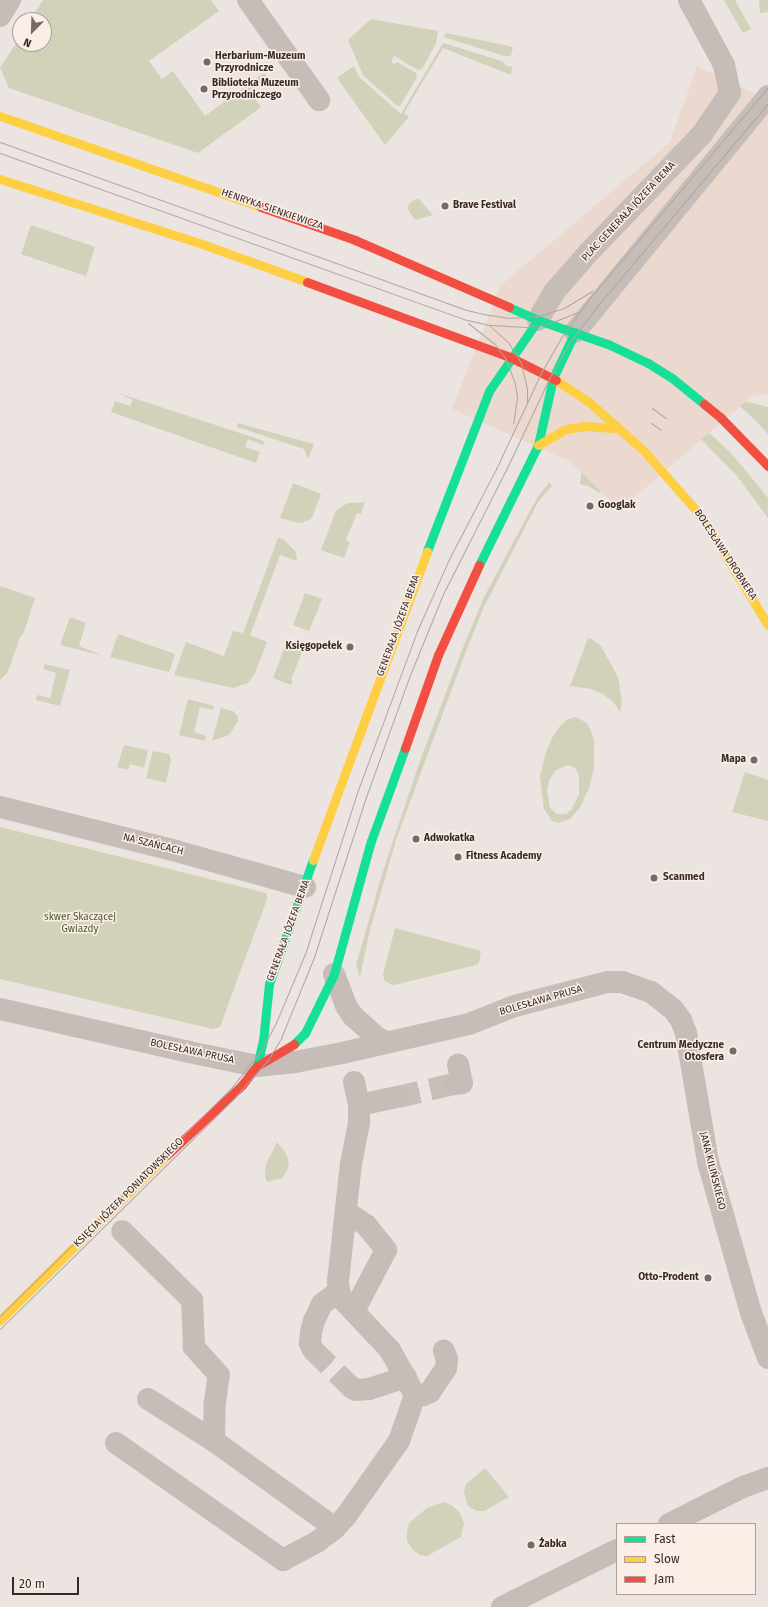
<!DOCTYPE html>
<meta charset="utf-8">
<style>
body{margin:0}
#map{position:relative;width:768px;height:1607px;overflow:hidden;background:#ece4e0;font-family:"Fira Sans",sans-serif}
div>[style]{position:absolute}
[style*='--x']{left:calc(var(--x)*1px);top:calc(var(--y)*1px);width:calc(var(--w)*1px);rotate:calc(var(--a)*1deg)}
.green>*{inset:0;background:#d2d1ba}
.plaza>*{inset:0;background:#ebd9cf}
.street-tunnel>*{height:22px;margin-top:-11px;transform-origin:0;background:repeating-linear-gradient(90deg,#c8bfbb 0 22px,transparent 0 33px)}
.street>*{height:22px;margin:-11px;padding:0 11px;transform-origin:11px;border-radius:11px;background:#c6bdb9}
.fast>*{height:9px;margin:-4.5px;padding:0 4.5px;transform-origin:4.5px;border-radius:4.5px;background:#16e098}
.slow>*{height:9px;margin:-4.5px;padding:0 4.5px;transform-origin:4.5px;border-radius:4.5px;background:#ffcf43}
.jam>*{height:9px;margin:-4.5px;padding:0 4.5px;transform-origin:4.5px;border-radius:4.5px;background:#f24e42}
.tram>*{height:1px;margin:-0.5px;padding:0 0.5px;transform-origin:0.5px;border-radius:0.5px;background:#aea6a3}
.dots>*{width:11px;height:11px;translate:-50% -50%;box-sizing:border-box;border:2px solid #faeee7;border-radius:50%}
span{translate:-50% -50%;white-space:nowrap;text-align:center;line-height:1.15;-webkit-text-stroke:3px #faeee7;paint-order:stroke}
.poi-label{font-size:10px;color:#372927;font-weight:700}
.left{translate:0 -50%;text-align:left}
.right{translate:-100% -50%;text-align:right}
.street-label{font-size:10px;color:#372927}
.park-label{font-size:10px;color:#4e562a}
.legend{position:absolute;left:616px;top:1523px;width:140px;height:72px;box-sizing:border-box;background:#faeee7;border:1px solid #ac9f9a;margin:0;padding:5px 7px;list-style:none;font-size:12px;color:#372927}
.legend li{display:flex;align-items:center;gap:8px;height:20px}
.legend b{width:20px;border:1px solid #ac9f9a}
.north{position:absolute;left:12px;top:12px;width:40px;height:40px;box-sizing:border-box;background:#faeee7;border:1px solid #ac9f9a;border-radius:50%;rotate:203deg;font-size:11px;font-weight:700;line-height:16px;text-align:center;color:#372927}
.north::after{content:'';display:block;margin:auto;width:14px;height:18px;background:#766a68;clip-path:polygon(50% 0,100% 100%,50% 72%,0 100%)}
.scale{position:absolute;left:12px;top:1577px;width:67px;height:18px;box-sizing:border-box;border:2px solid #372927;border-top:0;padding-left:5px;font-size:12px;line-height:14px;white-space:nowrap;color:#372927;-webkit-text-stroke:3px #faeee7;paint-order:stroke}
</style>
<div id="map">
<div class="green">
<div style="clip-path:polygon(43px 0,211px 0,219px 11px,149px 61px,162px 79px,173px 71px,205px 116px,264px 73px,267px 78px,249px 91px,261px 107px,198px 153px,9px 88px,0 68px,20px 37px,20px 44px,44px 44px,44px 20px,30px 20px)"></div>
<div style="clip-path:polygon(724px 0,735px 0,751px 29px,743px 33px)"></div>
<div style="clip-path:polygon(759px 0,768px 0,768px 12px,760px 13px)"></div>
<div style="clip-path:polygon(371px 19px,438px 31px,436px 43px,422px 69px,418px 70px,394px 56px,391px 62px,394px 64px,397px 62px,416px 73px,417px 77px,400px 106px,397px 106px,363px 75px,348px 40px)"></div>
<div style="clip-path:polygon(446px 33px,513px 47px,511px 56px,504px 56px,444px 37px)"></div>
<div style="clip-path:polygon(443px 43px,502px 61px,507px 66px,512px 67px,511px 75px,443px 48px,404px 113px,409px 117px,385px 145px,337px 78px,354px 66px,359px 77px,401px 114px)"></div>
<div style="clip-path:polygon(418px 198px,425px 206px,433px 215px,415px 220px,407px 208px,410px 203px)"></div>
<div style="clip-path:polygon(31px 225px,95px 247px,86px 276px,21px 254px)"></div>
<div style="clip-path:polygon(118px 393px,264px 441px,263px 445px,248px 439px,245px 447px,260px 452px,256px 463px,111px 412px,115px 401px,130px 406px,133px 400px)"></div>
<div style="clip-path:polygon(731px 398px,768px 407px,768px 434px,756px 421px)"></div>
<div style="clip-path:polygon(238px 423px,314px 444px,308px 459px,304px 449px,237px 427px)"></div>
<div style="clip-path:polygon(704px 428px,732px 454px,768px 498px,768px 518px,737px 476px,698px 436px)"></div>
<div style="clip-path:polygon(583px 461px,618px 473px,599px 493px,590px 487px,580px 484px)"></div>
<div style="clip-path:polygon(549px 482px,552px 486px,538px 502px,484px 607px,466px 651px,396px 840px,370px 930px,360px 977px,356px 965px,383px 871px,421px 758px,462px 650px,484px 597px,537px 498px)"></div>
<div style="clip-path:polygon(293px 483px,321px 494px,313px 515px,311px 519px,304px 522px,298px 523px,280px 518px)"></div>
<div style="clip-path:polygon(365px 502px,361px 514px,357px 513px,346px 540px,350px 542px,344px 558px,321px 550px,336px 510px,348px 503px)"></div>
<div style="clip-path:polygon(278px 538px,283px 539px,296px 552px,297px 561px,280px 555px,250px 635px,267px 642px,254px 675px,248px 683px,233px 688px,174px 675px,186px 642px,224px 656px,233px 631px,243px 633px)"></div>
<div style="clip-path:polygon(0 586px,35px 598px,23px 635px,21px 635px,10px 666px,7px 673px,0 680px)"></div>
<div style="clip-path:polygon(305px 593px,322px 599px,309px 631px,293px 625px)"></div>
<div style="clip-path:polygon(70px 617px,86px 623px,79px 646px,104px 656px,60px 645px)"></div>
<div style="clip-path:polygon(118px 634px,175px 654px,169px 672px,110px 657px)"></div>
<div style="clip-path:polygon(588px 638px,592px 639px,601px 646px,618px 677px,622px 702px,620px 712px,614px 703px,603px 694px,591px 689px,570px 686px)"></div>
<div style="clip-path:polygon(286px 643px,303px 649px,291px 680px,293px 681px,291px 685px,273px 678px)"></div>
<div style="clip-path:polygon(45px 664px,70px 670px,60px 706px,36px 700px,37px 695px,50px 698px,56px 673px,43px 669px)"></div>
<div style="clip-path:polygon(188px 699px,214px 706px,213px 710px,200px 707px,194px 732px,206px 736px,205px 741px,179px 735px)"></div>
<div style="clip-path:polygon(221px 708px,233px 711px,238px 717px,238px 721px,229px 735px,212px 741px)"></div>
<div style="clip-path:polygon(evenodd,576px 717px,587px 723px,591px 731px,594px 741px,594px 768px,589px 788px,581px 806px,570px 819px,558px 823px,552px 821px,544px 809px,540px 776px,546px 752px,552px 738px,560px 726px,568px 719px,576px 717px,567px 765px,575px 768px,579px 776px,579px 794px,572px 809px,566px 814px,557px 814px,550px 808px,547px 791px,550px 779px,556px 770px,567px 765px)"></div>
<div style="clip-path:polygon(124px 745px,148px 750px,144px 768px,130px 764px,128px 770px,117px 767px)"></div>
<div style="clip-path:polygon(153px 751px,169px 754px,171px 760px,166px 783px,146px 778px)"></div>
<div style="clip-path:polygon(745px 772px,768px 780px,768px 821px,732px 812px)"></div>
<div style="clip-path:polygon(0 827px,266px 893px,267px 899px,220px 1027px,213px 1029px,0 979px)"></div>
<div style="clip-path:polygon(395px 928px,481px 951px,479px 963px,476px 965px,394px 985px,390px 984px,384px 980px,383px 974px)"></div>
<div style="clip-path:polygon(277px 1142px,287px 1155px,289px 1164px,287px 1171px,282px 1178px,267px 1182px,265px 1176px,266px 1164px)"></div>
<div style="clip-path:polygon(485px 1468px,509px 1497px,484px 1511px,477px 1511px,469px 1507px,467px 1503px,464px 1491px,466px 1484px)"></div>
<div style="clip-path:polygon(444px 1502px,453px 1506px,460px 1513px,464px 1523px,461px 1537px,427px 1556px,420px 1555px,412px 1549px,407px 1541px,407px 1532px,409px 1523px,427px 1508px)"></div>
</div>
<div class="plaza">
<div style="clip-path:polygon(697px 66px,768px 100px,768px 394px,752px 396px,620px 510px,569px 461px,452px 409px,500px 286px,670px 142px)"></div>
</div>
<div class="street-tunnel">
<div style="--x:398;--y:1097;--w:57;--a:-13.1"></div>
<div style="--x:313;--y:1350;--w:54;--a:44.3"></div>
</div>
<div class="street">
<div style="--x:248;--y:0;--w:123;--a:54.6"></div>
<div style="--x:689;--y:0;--w:74;--a:61.7"></div>
<div style="--x:724;--y:65;--w:29;--a:78"></div>
<div style="--x:0;--y:16;--w:19;--a:-58"></div>
<div style="--x:538;--y:320;--w:34;--a:-60"></div>
<div style="--x:555;--y:291;--w:52;--a:-48.9"></div>
<div style="--x:589;--y:252;--w:163;--a:-46.2"></div>
<div style="--x:702;--y:134;--w:50;--a:-55.7"></div>
<div style="--x:575;--y:332;--w:305;--a:-50.7"></div>
<div style="--x:0;--y:807;--w:181;--a:14"></div>
<div style="--x:176;--y:851;--w:134;--a:15.6"></div>
<div style="--x:334;--y:974;--w:34;--a:69"></div>
<div style="--x:346;--y:1006;--w:12;--a:55"></div>
<div style="--x:353;--y:1016;--w:31;--a:42"></div>
<div style="--x:376;--y:1037;--w:11;--a:27"></div>
<div style="--x:0;--y:1009;--w:194;--a:12.8"></div>
<div style="--x:189;--y:1052;--w:69;--a:11.6"></div>
<div style="--x:257;--y:1066;--w:38;--a:-6"></div>
<div style="--x:295;--y:1062;--w:48;--a:-10.8"></div>
<div style="--x:342;--y:1053;--w:130;--a:-12.9"></div>
<div style="--x:469;--y:1024;--w:49;--a:-21.4"></div>
<div style="--x:515;--y:1006;--w:96;--a:-14.5"></div>
<div style="--x:608;--y:982;--w:14;--a:0"></div>
<div style="--x:622;--y:982;--w:31;--a:19"></div>
<div style="--x:651;--y:992;--w:28;--a:38"></div>
<div style="--x:673;--y:1009;--w:14;--a:54"></div>
<div style="--x:681;--y:1020;--w:14;--a:69"></div>
<div style="--x:686;--y:1033;--w:131;--a:80.3"></div>
<div style="--x:708;--y:1162;--w:157;--a:74.1"></div>
<div style="--x:751;--y:1313;--w:48;--a:69.3"></div>
<div style="--x:354;--y:1082;--w:24;--a:78"></div>
<div style="--x:454;--y:1084;--w:8;--a:-7"></div>
<div style="--x:462;--y:1083;--w:19;--a:-102"></div>
<div style="--x:346;--y:1212;--w:24;--a:33"></div>
<div style="--x:366;--y:1225;--w:32;--a:51"></div>
<div style="--x:386;--y:1250;--w:69;--a:117.7"></div>
<div style="--x:313;--y:1350;--w:8;--a:-113"></div>
<div style="--x:310;--y:1343;--w:11;--a:-85"></div>
<div style="--x:311;--y:1332;--w:11;--a:-75"></div>
<div style="--x:314;--y:1321;--w:19;--a:-65"></div>
<div style="--x:322;--y:1304;--w:21;--a:-37"></div>
<div style="--x:352;--y:1388;--w:4;--a:27"></div>
<div style="--x:356;--y:1390;--w:13;--a:-4"></div>
<div style="--x:369;--y:1389;--w:39;--a:-18"></div>
<div style="--x:415;--y:1395;--w:8;--a:0"></div>
<div style="--x:423;--y:1395;--w:8;--a:-23"></div>
<div style="--x:430;--y:1392;--w:29;--a:-56"></div>
<div style="--x:446;--y:1368;--w:9;--a:-84"></div>
<div style="--x:447;--y:1359;--w:9;--a:-111"></div>
<div style="--x:148;--y:1399;--w:78;--a:32.5"></div>
<div style="--x:116;--y:1443;--w:204;--a:35"></div>
<div style="--x:283;--y:1560;--w:40;--a:-28"></div>
<div style="--x:318;--y:1541;--w:21;--a:-37"></div>
<div style="--x:335;--y:1528;--w:149;--a:-144.3"></div>
<div style="--x:214;--y:1441;--w:39;--a:-89"></div>
<div style="--x:215;--y:1402;--w:27;--a:-82"></div>
<div style="--x:219;--y:1375;--w:38;--a:-132"></div>
<div style="--x:194;--y:1347;--w:47;--a:-92.4"></div>
<div style="--x:192;--y:1300;--w:98;--a:-135.4"></div>
<div style="--x:669;--y:1524;--w:83;--a:-26.6"></div>
<div style="--x:743;--y:1487;--w:27;--a:-20"></div>
<div style="--x:335;--y:1528;--w:16;--a:-47"></div>
<div style="--x:346;--y:1516;--w:92;--a:-54.8"></div>
<div style="--x:399;--y:1441;--w:49;--a:-70.8"></div>
<div style="--x:415;--y:1395;--w:51;--a:-119.1"></div>
<div style="--x:390;--y:1350;--w:70;--a:-133.3"></div>
<div style="--x:342;--y:1299;--w:9;--a:-111"></div>
<div style="--x:339;--y:1291;--w:10;--a:-96"></div>
<div style="--x:338;--y:1281;--w:118;--a:-83.7"></div>
<div style="--x:351;--y:1164;--w:42;--a:-79"></div>
<div style="--x:359;--y:1123;--w:18;--a:-90"></div>
<div style="--x:359;--y:1105;--w:40;--a:-12"></div>
<div style="--x:502;--y:1607;--w:128;--a:-26.4"></div>
</div>
<div class="fast">
<div style="--x:509;--y:307;--w:32;--a:24"></div>
<div style="--x:538;--y:320;--w:76;--a:19.1"></div>
<div style="--x:610;--y:345;--w:42;--a:25.3"></div>
<div style="--x:648;--y:363;--w:28;--a:32"></div>
<div style="--x:672;--y:378;--w:41;--a:39.1"></div>
<div style="--x:427;--y:551;--w:172;--a:-68.8"></div>
<div style="--x:489;--y:391;--w:86;--a:-55.4"></div>
<div style="--x:479;--y:565;--w:134;--a:-63.8"></div>
<div style="--x:538;--y:445;--w:69;--a:-77.4"></div>
<div style="--x:553;--y:378;--w:51;--a:-64.4"></div>
<div style="--x:294;--y:1044;--w:16;--a:-45"></div>
<div style="--x:305;--y:1033;--w:66;--a:-63.8"></div>
<div style="--x:334;--y:974;--w:138;--a:-74.5"></div>
<div style="--x:371;--y:841;--w:99;--a:-69.9"></div>
<div style="--x:257;--y:1066;--w:26;--a:-77"></div>
<div style="--x:263;--y:1041;--w:57;--a:-84"></div>
<div style="--x:269;--y:984;--w:132;--a:-70.5"></div>
</div>
<div class="slow">
<div style="--x:0;--y:116;--w:276;--a:19.2"></div>
<div style="--x:0;--y:179;--w:215;--a:17.8"></div>
<div style="--x:205;--y:245;--w:109;--a:19.9"></div>
<div style="--x:556;--y:380;--w:40;--a:34"></div>
<div style="--x:589;--y:402;--w:74;--a:41.7"></div>
<div style="--x:644;--y:451;--w:88;--a:48.7"></div>
<div style="--x:702;--y:517;--w:127;--a:58.6"></div>
<div style="--x:538;--y:445;--w:32;--a:-30"></div>
<div style="--x:566;--y:429;--w:19;--a:-9"></div>
<div style="--x:585;--y:426;--w:31;--a:4"></div>
<div style="--x:313;--y:860;--w:329;--a:-69.7"></div>
<div style="--x:0;--y:1320;--w:235;--a:-44.7"></div>
</div>
<div class="jam">
<div style="--x:261;--y:207;--w:100;--a:19.3"></div>
<div style="--x:355;--y:240;--w:168;--a:23.5"></div>
<div style="--x:307;--y:282;--w:219;--a:20.3"></div>
<div style="--x:512;--y:358;--w:49;--a:26.6"></div>
<div style="--x:704;--y:404;--w:21;--a:39"></div>
<div style="--x:720;--y:417;--w:69;--a:45.6"></div>
<div style="--x:405;--y:748;--w:99;--a:-70.5"></div>
<div style="--x:438;--y:655;--w:99;--a:-65.5"></div>
<div style="--x:167;--y:1155;--w:103;--a:-43"></div>
<div style="--x:242;--y:1085;--w:24;--a:-52"></div>
<div style="--x:257;--y:1066;--w:43;--a:-30.7"></div>
</div>
<div class="tram">
<div style="--x:0;--y:142;--w:492;--a:19.8"></div>
<div style="--x:463;--y:309;--w:21;--a:14"></div>
<div style="--x:483;--y:314;--w:26;--a:9"></div>
<div style="--x:509;--y:318;--w:29;--a:-4"></div>
<div style="--x:538;--y:316;--w:27;--a:-17"></div>
<div style="--x:564;--y:308;--w:33;--a:-31"></div>
<div style="--x:0;--y:153;--w:492;--a:19.7"></div>
<div style="--x:463;--y:319;--w:28;--a:13"></div>
<div style="--x:490;--y:325;--w:37;--a:3"></div>
<div style="--x:527;--y:327;--w:21;--a:-8"></div>
<div style="--x:548;--y:324;--w:32;--a:-22"></div>
<div style="--x:468;--y:323;--w:33;--a:38"></div>
<div style="--x:494;--y:343;--w:20;--a:53"></div>
<div style="--x:506;--y:359;--w:27;--a:70"></div>
<div style="--x:515;--y:384;--w:13;--a:81"></div>
<div style="--x:517;--y:397;--w:27;--a:98"></div>
<div style="--x:490;--y:326;--w:24;--a:42"></div>
<div style="--x:508;--y:342;--w:25;--a:58"></div>
<div style="--x:521;--y:363;--w:26;--a:77"></div>
<div style="--x:527;--y:388;--w:13;--a:90"></div>
<div style="--x:652;--y:408;--w:17;--a:36"></div>
<div style="--x:651;--y:423;--w:12;--a:35"></div>
<div style="--x:0;--y:1316;--w:326;--a:-44.6"></div>
<div style="--x:232;--y:1087;--w:48;--a:-51.7"></div>
<div style="--x:262;--y:1049;--w:27;--a:-62"></div>
<div style="--x:275;--y:1025;--w:77;--a:-67.1"></div>
<div style="--x:305;--y:954;--w:172;--a:-72.1"></div>
<div style="--x:358;--y:790;--w:170;--a:-69.6"></div>
<div style="--x:417;--y:631;--w:79;--a:-66"></div>
<div style="--x:449;--y:559;--w:102;--a:-62.4"></div>
<div style="--x:496;--y:469;--w:106;--a:-64.9"></div>
<div style="--x:541;--y:373;--w:40;--a:-60.3"></div>
<div style="--x:561;--y:338;--w:48;--a:-54.3"></div>
<div style="--x:589;--y:299;--w:277;--a:-49.8"></div>
<div style="--x:0;--y:1329;--w:330;--a:-44.6"></div>
<div style="--x:235;--y:1097;--w:50;--a:-48.3"></div>
<div style="--x:268;--y:1060;--w:26;--a:-59"></div>
<div style="--x:281;--y:1038;--w:87;--a:-67.8"></div>
<div style="--x:314;--y:957;--w:168;--a:-72"></div>
<div style="--x:366;--y:797;--w:130;--a:-70.2"></div>
<div style="--x:410;--y:675;--w:87;--a:-67.8"></div>
<div style="--x:443;--y:594;--w:137;--a:-63.1"></div>
<div style="--x:505;--y:472;--w:105;--a:-64.7"></div>
<div style="--x:550;--y:377;--w:39;--a:-61"></div>
<div style="--x:569;--y:343;--w:49;--a:-52.4"></div>
<div style="--x:599;--y:304;--w:263;--a:-49.9"></div>
</div>
<div class="dots">
<div style="left:207px;top:62px;background:#766a68"></div>
<div style="left:204px;top:89px;background:#766a68"></div>
<div style="left:445px;top:206px;background:#766a68"></div>
<div style="left:590px;top:506px;background:#766a68"></div>
<div style="left:350px;top:647px;background:#766a68"></div>
<div style="left:754px;top:760px;background:#766a68"></div>
<div style="left:416px;top:839px;background:#766a68"></div>
<div style="left:458px;top:857px;background:#766a68"></div>
<div style="left:654px;top:878px;background:#766a68"></div>
<div style="left:733px;top:1051px;background:#766a68"></div>
<div style="left:708px;top:1278px;background:#766a68"></div>
<div style="left:531px;top:1545px;background:#766a68"></div>
</div>
<div class="poi-label">
<span class="left" style="left:215px;top:62px">Herbarium-Muzeum<br>Przyrodnicze</span>
<span class="left" style="left:212px;top:89px">Biblioteka Muzeum<br>Przyrodniczego</span>
<span class="left" style="left:453px;top:206px">Brave Festival</span>
<span class="left" style="left:598px;top:506px">Googlak</span>
<span class="right" style="left:342px;top:647px">Księgopełek</span>
<span class="right" style="left:746px;top:760px">Mapa</span>
<span class="left" style="left:424px;top:839px">Adwokatka</span>
<span class="left" style="left:466px;top:857px">Fitness Academy</span>
<span class="left" style="left:663px;top:878px">Scanmed</span>
<span class="right" style="left:724px;top:1051px">Centrum Medyczne<br>Otosfera</span>
<span class="right" style="left:699px;top:1278px">Otto-Prodent</span>
<span class="left" style="left:539px;top:1545px">Żabka</span>
</div>
<div class="street-label">
<span style="left:272px;top:210px;rotate:19deg">HENRYKA SIENKIEWICZA</span>
<span style="left:629px;top:212px;rotate:-47deg">PLAC GENERAŁA JÓZEFA BEMA</span>
<span style="left:725px;top:555px;rotate:57deg">BOLESŁAWA DROBNERA</span>
<span style="left:399px;top:626px;rotate:-70deg">GENERAŁA JÓZEFA BEMA</span>
<span style="left:153px;top:845px;rotate:14deg">NA SZAŃCACH</span>
<span style="left:289px;top:931px;rotate:-70deg">GENERAŁA JÓZEFA BEMA</span>
<span style="left:541px;top:1001px;rotate:-16deg">BOLESŁAWA PRUSA</span>
<span style="left:192px;top:1052px;rotate:12deg">BOLESŁAWA PRUSA</span>
<span style="left:712px;top:1171px;rotate:76deg">JANA KILIŃSKIEGO</span>
<span style="left:129px;top:1193px;rotate:-45deg">KSIĘCIA JÓZEFA PONIATOWSKIEGO</span>
</div>
<div class="park-label">
<span style="left:80px;top:923px">skwer Skaczącej<br>Gwiazdy</span>
</div>
<ul class="legend">
<li><b style="height:5px;background:#16e098"></b>Fast</li>
<li><b style="height:5px;background:#ffcf43"></b>Slow</li>
<li><b style="height:5px;background:#f24e42"></b>Jam</li>
</ul>
<div class="north">N</div>
<div class="scale">20 m</div>
</div>
